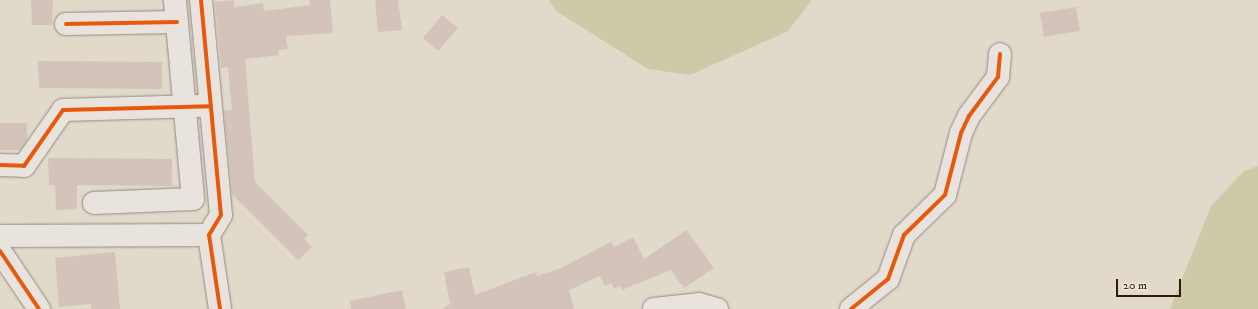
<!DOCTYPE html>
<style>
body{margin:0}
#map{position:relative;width:1258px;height:309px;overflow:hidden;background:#e1d9ca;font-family:"IM FELL DW Pica",serif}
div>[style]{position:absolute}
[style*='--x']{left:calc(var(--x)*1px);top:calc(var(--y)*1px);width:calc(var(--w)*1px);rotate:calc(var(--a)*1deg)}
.green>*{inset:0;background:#cecaa8}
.building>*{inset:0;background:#d3c3ba}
.roads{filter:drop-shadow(0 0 1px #938b80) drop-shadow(0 0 1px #938b80)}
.street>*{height:22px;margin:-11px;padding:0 11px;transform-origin:11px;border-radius:11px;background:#e8e3dc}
.secondary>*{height:22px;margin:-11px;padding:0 11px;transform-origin:11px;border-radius:11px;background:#e8e3dc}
.cycleway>*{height:4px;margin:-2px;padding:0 2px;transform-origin:2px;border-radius:2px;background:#e8590c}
span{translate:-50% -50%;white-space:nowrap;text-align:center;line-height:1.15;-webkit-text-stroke:4px #f2e8d6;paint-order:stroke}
.scale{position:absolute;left:1116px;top:279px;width:65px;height:18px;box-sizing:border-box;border:2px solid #311b09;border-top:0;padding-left:5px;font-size:12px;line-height:14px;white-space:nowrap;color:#311b09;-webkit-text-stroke:3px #f2e8d6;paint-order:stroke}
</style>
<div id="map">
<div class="green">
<div style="clip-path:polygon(549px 0,812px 0,788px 31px,690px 75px,648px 69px,556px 11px)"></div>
<div style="clip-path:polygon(1258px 166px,1258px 309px,1170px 309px,1211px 206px,1244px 171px)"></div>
</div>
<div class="building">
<div style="clip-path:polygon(31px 0,53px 0,52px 25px,32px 25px)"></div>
<div style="clip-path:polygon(234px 0,234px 7px,263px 3px,264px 11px,310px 5px,309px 0,330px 0,333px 33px,286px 36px,288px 49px,278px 50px,279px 55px,245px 59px,255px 182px,308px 235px,304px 239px,312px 247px,298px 260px,232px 194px,224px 111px,232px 110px,228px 67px,221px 68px,215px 2px)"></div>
<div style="clip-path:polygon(375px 0,398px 0,402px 30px,378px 32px)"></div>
<div style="clip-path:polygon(1076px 7px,1080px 31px,1044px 37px,1040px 13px)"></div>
<div style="clip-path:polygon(442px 15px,458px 28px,438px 51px,423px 38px)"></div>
<div style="clip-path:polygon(38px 61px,162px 62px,162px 89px,39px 88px)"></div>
<div style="clip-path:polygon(0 123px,27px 123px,27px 140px,20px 150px,0 150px)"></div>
<div style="clip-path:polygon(48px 158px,172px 159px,172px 186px,77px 185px,77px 209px,56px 210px,55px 185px,49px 185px)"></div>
<div style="clip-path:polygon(687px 230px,714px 268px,684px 288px,671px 270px,622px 290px,620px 286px,614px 289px,611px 283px,605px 286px,600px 276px,569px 290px,574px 309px,442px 309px,450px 304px,444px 272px,469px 267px,475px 295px,536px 272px,537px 276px,561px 268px,611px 242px,614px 247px,633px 237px,644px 259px)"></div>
<div style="clip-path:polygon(115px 252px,120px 309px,91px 309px,91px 304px,59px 307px,55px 258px)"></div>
<div style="clip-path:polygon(402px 290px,406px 309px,351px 309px,350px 301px)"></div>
</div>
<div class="roads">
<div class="street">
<div style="--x:66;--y:24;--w:111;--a:-1"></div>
<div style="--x:0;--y:165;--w:24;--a:2"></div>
<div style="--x:24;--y:166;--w:68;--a:-55.1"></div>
<div style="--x:63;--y:110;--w:137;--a:-1.7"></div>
<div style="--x:94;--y:203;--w:99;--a:-2.3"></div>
<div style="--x:193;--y:199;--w:200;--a:-95.2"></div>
<div style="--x:0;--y:236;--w:209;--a:-0.3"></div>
<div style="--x:209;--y:235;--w:23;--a:-59"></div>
<div style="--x:221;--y:215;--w:216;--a:-95.3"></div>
<div style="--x:654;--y:309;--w:45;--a:-6.3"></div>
<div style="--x:699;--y:304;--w:19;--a:16"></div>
<div style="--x:851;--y:309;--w:48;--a:-39"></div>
<div style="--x:888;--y:279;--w:47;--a:-70"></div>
<div style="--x:904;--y:235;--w:57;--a:-44.3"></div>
<div style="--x:945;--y:195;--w:64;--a:-75.5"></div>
<div style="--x:961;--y:133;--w:19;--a:-65"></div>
<div style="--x:969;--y:116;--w:49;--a:-53.4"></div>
<div style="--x:998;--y:77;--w:23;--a:-85"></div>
</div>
<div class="secondary">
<div style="--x:209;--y:235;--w:75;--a:81.5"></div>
<div style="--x:0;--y:251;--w:70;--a:56.1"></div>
</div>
</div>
<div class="cycleway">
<div style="--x:201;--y:0;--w:216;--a:84.7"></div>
<div style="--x:221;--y:215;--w:23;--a:121"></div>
<div style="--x:209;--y:235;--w:75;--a:81.5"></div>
<div style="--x:66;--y:24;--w:111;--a:-1"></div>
<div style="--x:0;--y:165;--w:24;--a:2"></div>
<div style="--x:24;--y:166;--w:68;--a:-55.1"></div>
<div style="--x:63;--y:110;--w:148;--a:-1.5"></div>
<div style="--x:0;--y:251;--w:70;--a:56.1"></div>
<div style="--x:851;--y:309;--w:48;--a:-39"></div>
<div style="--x:888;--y:279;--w:47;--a:-70"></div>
<div style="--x:904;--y:235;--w:57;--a:-44.3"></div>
<div style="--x:945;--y:195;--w:64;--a:-75.5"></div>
<div style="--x:961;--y:133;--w:19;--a:-65"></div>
<div style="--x:969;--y:116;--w:49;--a:-53.4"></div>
<div style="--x:998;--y:77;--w:23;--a:-85"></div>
</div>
<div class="scale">20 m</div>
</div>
